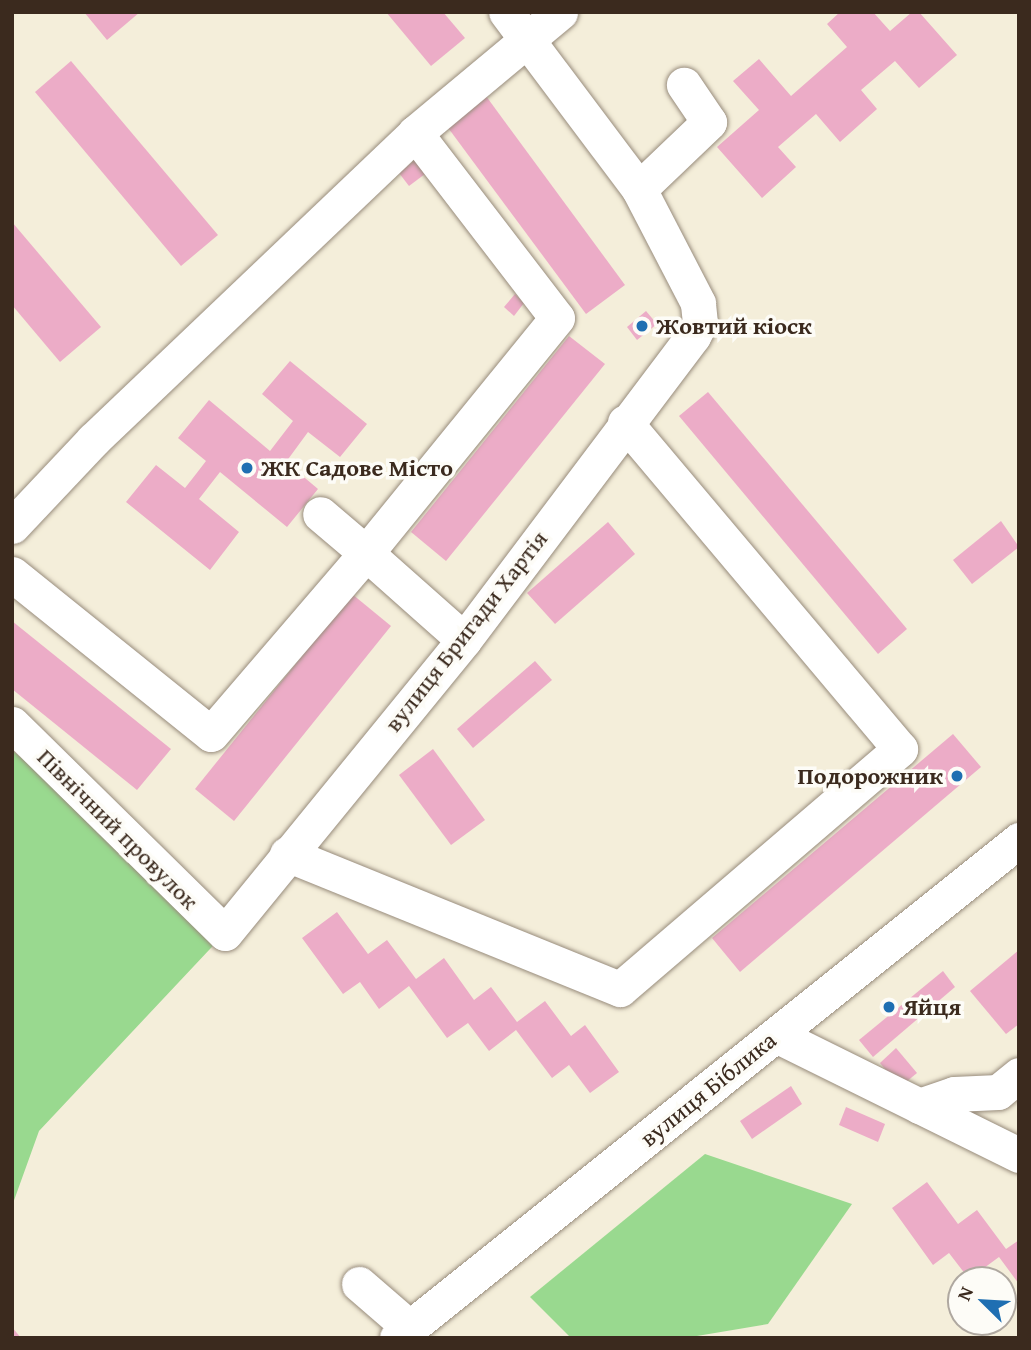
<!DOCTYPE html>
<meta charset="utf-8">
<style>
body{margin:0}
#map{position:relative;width:1031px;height:1350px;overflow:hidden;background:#f4eeda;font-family:"Gentium Book Plus",serif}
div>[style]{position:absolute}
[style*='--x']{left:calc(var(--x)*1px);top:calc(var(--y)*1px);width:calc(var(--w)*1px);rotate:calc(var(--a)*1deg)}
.green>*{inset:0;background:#99d98f}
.building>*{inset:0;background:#ecacc7}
.roads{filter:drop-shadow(0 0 2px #988c7c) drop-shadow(0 0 2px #988c7c)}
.minor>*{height:35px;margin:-17.5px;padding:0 17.5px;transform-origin:17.5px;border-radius:17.5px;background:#fff}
.dots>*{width:19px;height:19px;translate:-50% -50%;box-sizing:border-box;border:4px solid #fdfcf7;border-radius:50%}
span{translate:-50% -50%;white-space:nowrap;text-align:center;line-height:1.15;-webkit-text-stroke:7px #fdfcf7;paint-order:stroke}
.poi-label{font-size:24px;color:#3b2a1e;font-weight:700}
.left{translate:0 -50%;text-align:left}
.right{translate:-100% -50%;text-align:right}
.street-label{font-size:24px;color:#3b2a1e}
.frame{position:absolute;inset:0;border:14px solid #3b2a1e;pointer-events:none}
.north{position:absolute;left:947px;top:1266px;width:70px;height:70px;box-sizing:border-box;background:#fdfcf7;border:2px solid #afa8a0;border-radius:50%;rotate:294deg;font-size:19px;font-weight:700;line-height:28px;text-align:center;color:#3b2a1e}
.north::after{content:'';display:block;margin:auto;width:24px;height:32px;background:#1f6fb2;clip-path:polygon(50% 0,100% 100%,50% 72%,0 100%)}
</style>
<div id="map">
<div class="green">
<div style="clip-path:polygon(12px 750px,225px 933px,39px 1131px,12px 1206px)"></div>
<div style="clip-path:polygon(705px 1154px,852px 1204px,768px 1324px,685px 1338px,571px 1338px,530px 1297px)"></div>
</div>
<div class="building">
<div style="clip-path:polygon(84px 12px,140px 12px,107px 40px)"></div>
<div style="clip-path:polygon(386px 12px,443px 12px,465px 38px,431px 66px)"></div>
<div style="clip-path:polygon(840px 12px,873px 12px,890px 31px,912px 12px,919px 12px,957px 55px,919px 88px,895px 61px,861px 90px,877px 109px,840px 142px,816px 114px,778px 147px,796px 167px,762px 198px,717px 147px,759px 110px,733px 81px,759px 59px,791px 96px,847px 47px,827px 24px)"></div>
<div style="clip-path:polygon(71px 61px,218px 235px,181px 266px,35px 92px)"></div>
<div style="clip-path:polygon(486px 96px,625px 285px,586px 314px,446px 125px)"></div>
<div style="clip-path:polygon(415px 160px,425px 174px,409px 186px,399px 173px)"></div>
<div style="clip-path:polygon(12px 222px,101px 327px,60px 362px,12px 305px)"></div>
<div style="clip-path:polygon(515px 294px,524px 303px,514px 316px,504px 307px)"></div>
<div style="clip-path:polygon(646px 311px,657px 324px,637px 340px,627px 327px)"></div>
<div style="clip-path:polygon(569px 336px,605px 364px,446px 561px,411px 532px)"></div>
<div style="clip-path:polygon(290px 361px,367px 424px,340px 457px,308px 432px,286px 462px,318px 489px,287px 527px,220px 472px,199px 499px,239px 532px,210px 570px,126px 502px,156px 465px,185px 488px,196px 474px,206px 461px,178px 438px,209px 400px,270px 451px,293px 421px,262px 394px)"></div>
<div style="clip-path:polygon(708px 392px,907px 629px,878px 654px,679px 416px)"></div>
<div style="clip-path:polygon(1001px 521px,1019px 547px,972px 584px,953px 560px)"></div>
<div style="clip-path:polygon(608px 522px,635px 554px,555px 624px,527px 593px)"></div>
<div style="clip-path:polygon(352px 594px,391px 626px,234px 821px,195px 789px)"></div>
<div style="clip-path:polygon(12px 621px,171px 749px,137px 790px,12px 689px)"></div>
<div style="clip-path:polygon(535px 661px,552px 680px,473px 748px,457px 729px)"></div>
<div style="clip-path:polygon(953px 734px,981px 767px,740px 972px,712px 938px)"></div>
<div style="clip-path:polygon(433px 749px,485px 820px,451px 845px,399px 775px)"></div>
<div style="clip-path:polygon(337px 912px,368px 954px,387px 940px,416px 979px,444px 958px,474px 1000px,491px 987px,517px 1022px,545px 1001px,571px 1036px,585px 1025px,619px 1072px,590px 1093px,569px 1065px,552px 1078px,516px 1030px,489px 1051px,468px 1023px,447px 1038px,409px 986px,379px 1009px,360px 982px,343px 994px,302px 938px)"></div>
<div style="clip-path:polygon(1019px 950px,1019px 1024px,1006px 1034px,970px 991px)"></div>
<div style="clip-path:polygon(943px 971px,955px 987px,873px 1057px,859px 1040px)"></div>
<div style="clip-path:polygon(896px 1048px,917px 1073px,900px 1087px,880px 1063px)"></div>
<div style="clip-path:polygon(791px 1086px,802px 1104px,752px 1139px,740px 1121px)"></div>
<div style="clip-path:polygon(846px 1107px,885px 1124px,878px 1142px,839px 1125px)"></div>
<div style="clip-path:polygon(927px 1182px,958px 1224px,977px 1210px,1006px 1249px,1019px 1240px,1019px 1284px,999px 1257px,969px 1279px,949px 1253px,933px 1265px,892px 1208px)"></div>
<div style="clip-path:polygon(12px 1327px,21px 1338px,12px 1338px)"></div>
</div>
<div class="roads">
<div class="minor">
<div style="--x:415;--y:133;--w:233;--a:52.5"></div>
<div style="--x:557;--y:318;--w:303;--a:129.1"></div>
<div style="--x:366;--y:553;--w:131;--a:41.6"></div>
<div style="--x:639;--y:189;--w:97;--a:-43.7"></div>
<div style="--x:709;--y:122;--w:45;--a:-124"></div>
<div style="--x:12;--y:526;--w:118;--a:-46.7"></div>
<div style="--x:93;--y:440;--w:445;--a:-43.6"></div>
<div style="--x:415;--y:133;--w:189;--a:-39.8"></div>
<div style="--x:12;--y:574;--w:255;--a:38.8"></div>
<div style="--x:211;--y:734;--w:238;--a:-49.4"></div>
<div style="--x:366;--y:553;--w:60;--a:-139.7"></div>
<div style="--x:12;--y:724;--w:298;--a:44.5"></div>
<div style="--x:225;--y:933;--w:378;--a:-50.8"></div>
<div style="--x:464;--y:640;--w:381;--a:-53"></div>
<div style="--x:693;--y:336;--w:15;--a:-62"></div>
<div style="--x:700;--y:323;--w:20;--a:-96"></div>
<div style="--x:698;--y:303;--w:128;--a:-117.4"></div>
<div style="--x:639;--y:189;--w:221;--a:-126.9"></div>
<div style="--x:287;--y:854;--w:359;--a:22.1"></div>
<div style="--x:620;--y:989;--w:369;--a:-40.6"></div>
<div style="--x:900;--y:749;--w:427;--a:-130.1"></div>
<div style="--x:776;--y:1035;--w:271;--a:26.3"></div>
<div style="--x:919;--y:1106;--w:37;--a:-19"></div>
<div style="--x:954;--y:1094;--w:44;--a:-2.6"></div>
<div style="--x:998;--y:1092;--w:27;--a:-39"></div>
<div style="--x:359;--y:1284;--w:67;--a:40.8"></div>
<div style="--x:397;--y:1338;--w:797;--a:-38.68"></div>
</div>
</div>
<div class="dots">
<div style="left:642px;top:326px;background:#1f6fb2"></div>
<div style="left:247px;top:468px;background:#1f6fb2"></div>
<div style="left:957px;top:776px;background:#1f6fb2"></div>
<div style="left:889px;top:1007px;background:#1f6fb2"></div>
</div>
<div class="poi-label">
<span class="left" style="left:656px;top:326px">Жовтий кіоск</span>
<span class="left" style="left:261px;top:468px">ЖК Садове Місто</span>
<span class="right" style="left:943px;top:776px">Подорожник</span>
<span class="left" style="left:903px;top:1007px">Яйця</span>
</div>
<div class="street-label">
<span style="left:466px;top:631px;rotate:-52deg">вулиця Бригади Хартія</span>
<span style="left:118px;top:829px;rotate:45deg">Північний провулок</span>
<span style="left:708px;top:1089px;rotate:-39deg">вулиця Біблика</span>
</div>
<div class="frame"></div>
<div class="north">N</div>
</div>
